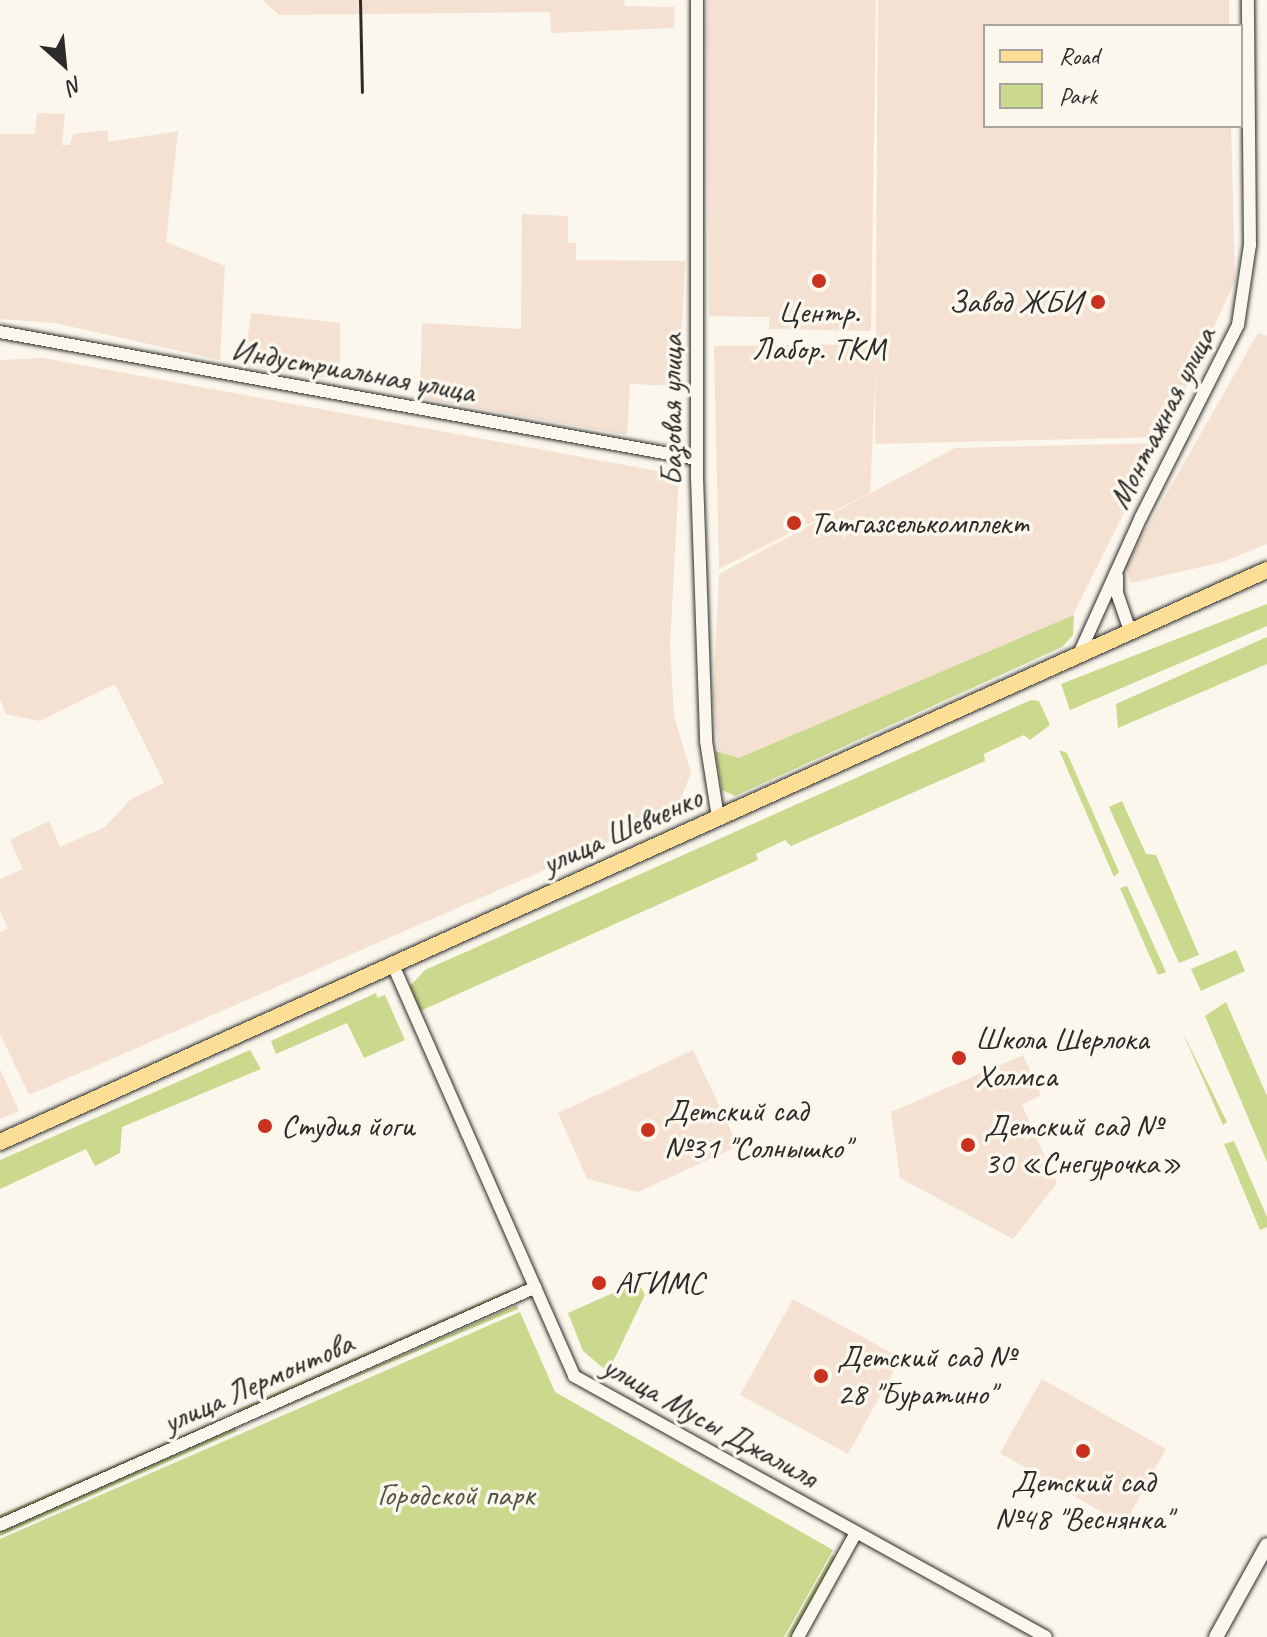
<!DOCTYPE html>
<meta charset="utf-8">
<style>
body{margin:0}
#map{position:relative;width:1267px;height:1637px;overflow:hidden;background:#fbf7ec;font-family:Caveat,sans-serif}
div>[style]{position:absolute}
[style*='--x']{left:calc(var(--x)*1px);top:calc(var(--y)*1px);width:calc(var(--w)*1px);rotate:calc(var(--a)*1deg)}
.built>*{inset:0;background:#f4e1d2}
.green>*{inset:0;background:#cad98d}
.roads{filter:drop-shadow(0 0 2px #2b2b2b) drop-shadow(0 0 2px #2b2b2b)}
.tertiary>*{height:12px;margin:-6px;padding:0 6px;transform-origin:6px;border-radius:6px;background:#fbf7ec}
.secondary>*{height:14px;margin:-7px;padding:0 7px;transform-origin:7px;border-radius:7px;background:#fbf7ec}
.primary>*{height:16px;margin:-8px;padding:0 8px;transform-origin:8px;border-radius:8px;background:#fdde96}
.rail>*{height:3px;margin:-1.5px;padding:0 1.5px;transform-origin:1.5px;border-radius:1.5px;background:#2b2b2b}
.dots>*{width:22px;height:22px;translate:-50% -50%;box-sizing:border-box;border:4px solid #fbf7ec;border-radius:50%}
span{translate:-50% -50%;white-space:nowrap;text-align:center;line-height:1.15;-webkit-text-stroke:7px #fbf7ec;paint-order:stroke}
.poi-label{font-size:32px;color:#2b2b2b}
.right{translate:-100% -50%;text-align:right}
.left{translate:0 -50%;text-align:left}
.street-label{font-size:32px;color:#2b2b2b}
.park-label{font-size:32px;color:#535644}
.legend{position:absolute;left:983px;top:24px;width:260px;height:104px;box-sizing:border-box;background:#fbf7ec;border:2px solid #a8a59f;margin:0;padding:10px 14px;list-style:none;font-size:24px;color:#2b2b2b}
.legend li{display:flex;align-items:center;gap:16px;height:40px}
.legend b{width:40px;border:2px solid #a8a59f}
.north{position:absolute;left:24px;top:24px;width:80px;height:80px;-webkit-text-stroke:6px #fbf7ec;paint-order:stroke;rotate:153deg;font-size:22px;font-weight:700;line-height:32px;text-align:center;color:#2b2b2b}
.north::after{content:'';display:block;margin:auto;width:28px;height:36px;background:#2b2b2b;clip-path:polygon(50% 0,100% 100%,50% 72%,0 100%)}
</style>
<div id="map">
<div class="built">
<div style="clip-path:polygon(262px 0,624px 0,625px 6px,675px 7px,674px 28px,551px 33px,550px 12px,279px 15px)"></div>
<div style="clip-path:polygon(707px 0,876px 0,871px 331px,769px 329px,769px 317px,709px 316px)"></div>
<div style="clip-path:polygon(878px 0,1229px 0,1229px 26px,985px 26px,985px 126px,1231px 126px,1235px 281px,1163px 437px,875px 444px)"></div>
<div style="clip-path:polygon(37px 113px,65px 114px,62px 145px,70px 145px,73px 134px,108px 130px,108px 142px,178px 131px,166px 242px,225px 266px,220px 360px,55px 323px,0 319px,0 134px,35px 134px)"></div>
<div style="clip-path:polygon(522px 214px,568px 216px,568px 243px,576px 243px,576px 260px,685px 261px,679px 386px,630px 384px,627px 435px,420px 398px,422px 323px,521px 329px)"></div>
<div style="clip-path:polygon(251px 313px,340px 323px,340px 380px,244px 365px)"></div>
<div style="clip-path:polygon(1258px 333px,1267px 336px,1267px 544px,1223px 562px,1131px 583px,1125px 567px)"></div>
<div style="clip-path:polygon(877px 344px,870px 493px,719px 569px,714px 346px)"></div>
<div style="clip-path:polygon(43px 358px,679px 475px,670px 646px,674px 716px,691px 773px,675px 813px,29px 1095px,0 1034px,0 932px,8px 928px,0 911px,0 879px,23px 869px,10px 840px,49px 821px,60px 847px,105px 827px,131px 799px,164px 783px,115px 684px,40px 721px,6px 714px,0 699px,0 360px)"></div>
<div style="clip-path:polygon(1159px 443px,1069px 623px,735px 766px,719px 755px,713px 697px,719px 574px,955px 448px)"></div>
<div style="clip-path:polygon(693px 1050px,738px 1146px,638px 1192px,587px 1179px,558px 1113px)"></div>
<div style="clip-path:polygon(1023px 1055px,1041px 1095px,1022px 1105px,1057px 1183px,1013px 1239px,900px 1178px,891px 1112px)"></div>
<div style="clip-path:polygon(0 1069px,19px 1111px,0 1119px)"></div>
<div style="clip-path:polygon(793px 1299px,901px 1358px,848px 1454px,740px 1395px)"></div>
<div style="clip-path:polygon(1042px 1379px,1166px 1449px,1124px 1525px,1000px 1453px)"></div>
</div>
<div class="green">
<div style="clip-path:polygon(1267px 604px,1267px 626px,1070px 710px,1061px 684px)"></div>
<div style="clip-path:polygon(1074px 615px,1073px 635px,1062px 647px,735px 796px,722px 790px,715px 751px,739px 758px)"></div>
<div style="clip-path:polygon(1267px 637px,1267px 664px,1118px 728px,1116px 704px)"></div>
<div style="clip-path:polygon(1031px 700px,1039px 701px,1050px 725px,1030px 740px,1024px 735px,984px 754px,985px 761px,791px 846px,785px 840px,756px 854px,758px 860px,420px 1011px,410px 986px,425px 970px)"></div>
<div style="clip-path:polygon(1059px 750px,1067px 753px,1119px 872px,1114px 877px)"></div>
<div style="clip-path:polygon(1122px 801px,1146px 854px,1156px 855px,1199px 955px,1179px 963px,1109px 807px)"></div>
<div style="clip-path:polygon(1127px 886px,1166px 972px,1158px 975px,1120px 888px)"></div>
<div style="clip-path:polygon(1236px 950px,1245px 971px,1201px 991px,1191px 969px)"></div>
<div style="clip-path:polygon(376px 993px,377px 998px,385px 995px,405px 1040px,364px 1058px,347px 1023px,276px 1054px,271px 1041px)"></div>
<div style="clip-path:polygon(1226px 1002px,1267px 1096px,1267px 1162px,1205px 1016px)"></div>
<div style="clip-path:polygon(1182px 1031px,1227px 1122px,1223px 1125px)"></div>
<div style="clip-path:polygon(250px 1050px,261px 1069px,122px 1127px,120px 1153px,95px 1166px,86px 1149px,0 1189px,0 1160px)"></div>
<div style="clip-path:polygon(1234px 1141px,1267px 1217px,1267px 1227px,1260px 1230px,1224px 1144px)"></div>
<div style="clip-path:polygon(638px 1282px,645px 1295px,608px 1372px,583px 1351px,568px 1313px)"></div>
<div style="clip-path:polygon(509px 1290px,511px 1294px,238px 1414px,237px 1410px)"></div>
<div style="clip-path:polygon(517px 1305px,518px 1309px,242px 1425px)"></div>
<div style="clip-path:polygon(520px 1312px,555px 1392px,833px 1550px,784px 1637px,0 1637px,0 1539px)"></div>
<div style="clip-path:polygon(218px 1420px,220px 1423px,0 1519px,0 1515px)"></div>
<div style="clip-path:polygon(235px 1428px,237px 1431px,0 1536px,0 1532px)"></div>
<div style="clip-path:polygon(832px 1555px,839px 1559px,793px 1637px,786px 1637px)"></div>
</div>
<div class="roads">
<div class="tertiary">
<div style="--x:697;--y:0;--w:478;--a:90"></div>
<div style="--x:697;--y:478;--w:263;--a:88"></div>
<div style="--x:706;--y:741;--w:78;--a:81.1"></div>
<div style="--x:0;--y:332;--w:708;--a:10.33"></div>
<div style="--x:1117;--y:576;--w:17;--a:90"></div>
<div style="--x:1117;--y:593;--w:39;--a:71"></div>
<div style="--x:1080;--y:652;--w:148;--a:-65.7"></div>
<div style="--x:1141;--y:517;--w:215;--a:-63.2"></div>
<div style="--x:1238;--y:325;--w:81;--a:-81.5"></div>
<div style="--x:1250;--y:245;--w:245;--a:-90.5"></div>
<div style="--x:393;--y:965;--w:449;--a:66.2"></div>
<div style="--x:574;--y:1376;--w:539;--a:28.94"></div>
<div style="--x:0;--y:1525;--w:586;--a:-23.94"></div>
<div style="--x:798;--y:1637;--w:119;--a:-60.9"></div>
</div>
<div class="secondary">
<div style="--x:1216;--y:1637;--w:105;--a:-61"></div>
</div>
<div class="primary">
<div style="--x:0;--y:1142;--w:1390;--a:-24.3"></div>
</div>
</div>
<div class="rail">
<div style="--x:360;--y:0;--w:92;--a:88.8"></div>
</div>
<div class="dots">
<div style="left:819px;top:281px;background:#c8321e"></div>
<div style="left:1098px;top:302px;background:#c8321e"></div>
<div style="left:794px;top:523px;background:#c8321e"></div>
<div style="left:959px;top:1058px;background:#c8321e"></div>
<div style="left:265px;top:1126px;background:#c8321e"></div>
<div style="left:648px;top:1130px;background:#c8321e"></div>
<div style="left:968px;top:1145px;background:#c8321e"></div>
<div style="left:599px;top:1283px;background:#c8321e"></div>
<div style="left:821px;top:1376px;background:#c8321e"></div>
<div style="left:1083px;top:1451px;background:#c8321e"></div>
</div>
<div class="poi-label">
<span class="right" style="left:1082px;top:302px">Завод ЖБИ</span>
<span style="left:819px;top:331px">Центр.<br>Лабор. ТКМ</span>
<span class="left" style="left:810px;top:523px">Татгазселькомплект</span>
<span class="left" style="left:975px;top:1058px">Школа Шерлока<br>Холмса</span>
<span class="left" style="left:664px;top:1130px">Детский сад<br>№31 "Солнышко"</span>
<span class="left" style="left:281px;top:1126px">Студия йоги</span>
<span class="left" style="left:984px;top:1145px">Детский сад №<br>30 «Снегурочка»</span>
<span class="left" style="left:615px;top:1283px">АГИМС</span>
<span class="left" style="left:837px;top:1376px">Детский сад №<br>28 "Буратино"</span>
<span style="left:1083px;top:1501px">Детский сад<br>№48 "Веснянка"</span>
</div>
<div class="street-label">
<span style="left:353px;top:371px;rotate:10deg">Индустриальная улица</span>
<span style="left:672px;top:410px;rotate:-90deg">Базовая улица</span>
<span style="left:1162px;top:418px;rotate:-63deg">Монтажная улица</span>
<span style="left:622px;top:831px;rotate:-24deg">улица Шевченко</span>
<span style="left:258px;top:1383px;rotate:-24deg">улица Лермонтова</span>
<span style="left:710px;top:1422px;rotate:29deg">улица Мусы Джалиля</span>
</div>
<div class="park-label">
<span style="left:456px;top:1495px">Городской парк</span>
</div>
<ul class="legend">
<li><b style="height:10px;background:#fdde96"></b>Road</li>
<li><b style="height:22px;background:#cad98d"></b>Park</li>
</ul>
<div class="north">N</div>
</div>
